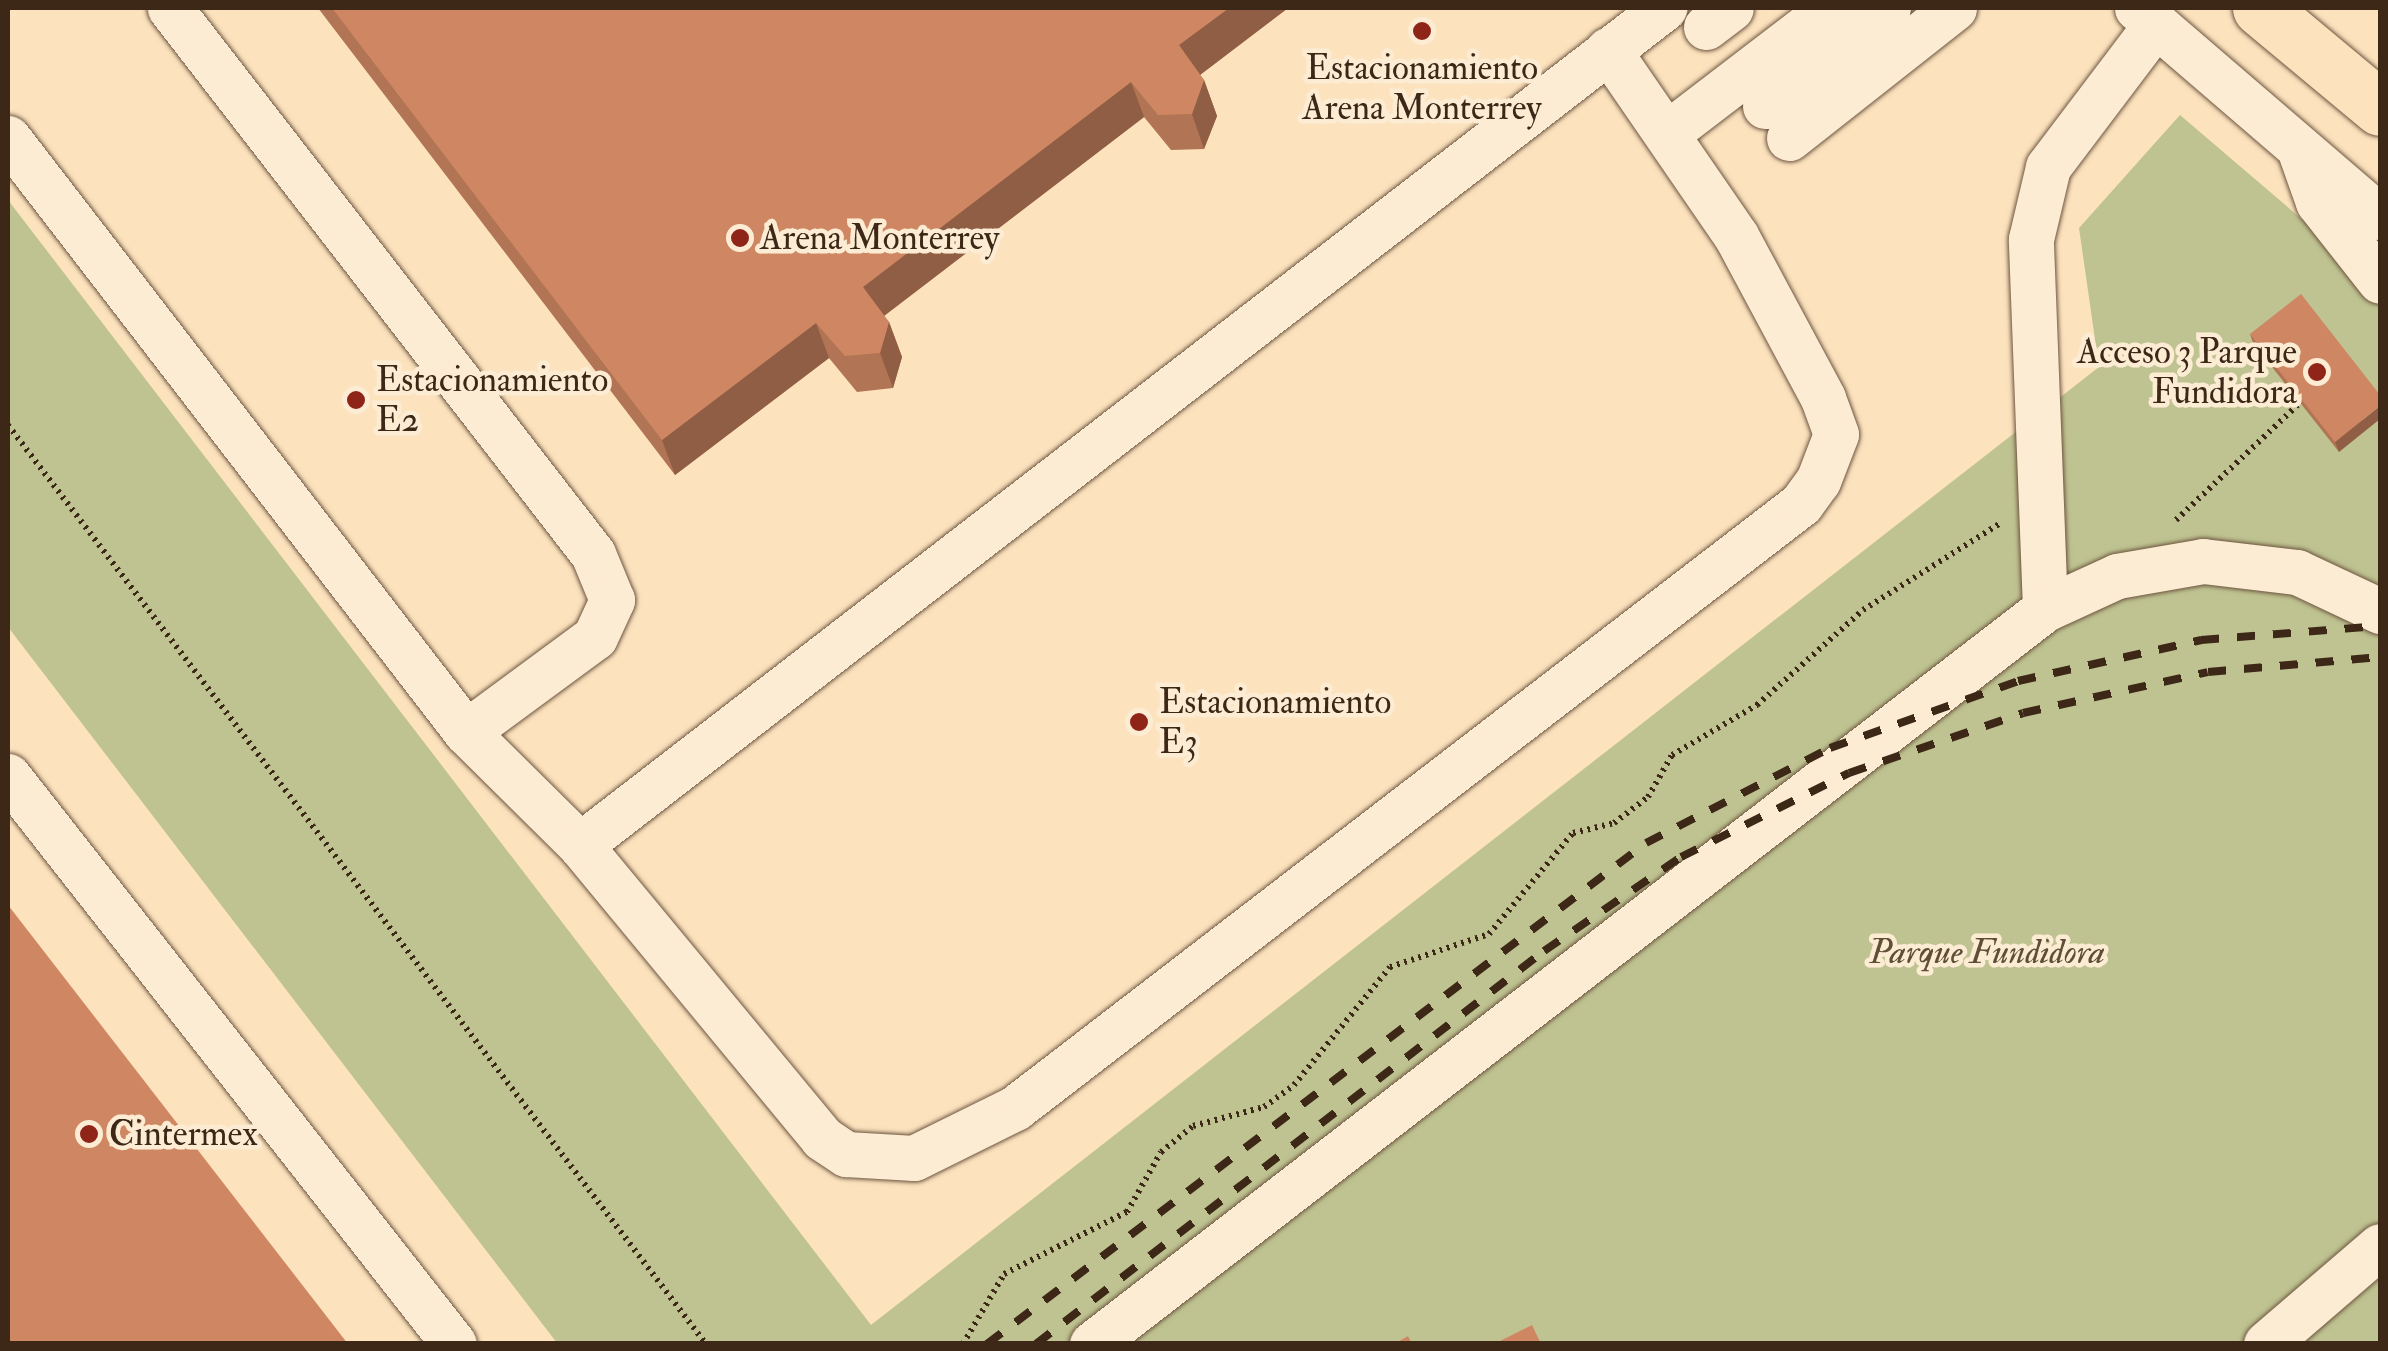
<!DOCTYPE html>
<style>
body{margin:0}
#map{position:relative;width:2388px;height:1351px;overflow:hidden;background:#fce2bd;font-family:"IM FELL Double Pica",serif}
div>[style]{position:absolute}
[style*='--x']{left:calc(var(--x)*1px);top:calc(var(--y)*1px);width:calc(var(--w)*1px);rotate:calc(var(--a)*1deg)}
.green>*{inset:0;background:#bfc391}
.path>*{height:6px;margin-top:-3px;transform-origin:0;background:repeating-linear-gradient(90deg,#3d2817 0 2.5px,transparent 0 7.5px)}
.roads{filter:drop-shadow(0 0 2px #6d5640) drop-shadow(0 0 2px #6d5640)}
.minor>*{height:45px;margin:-22.5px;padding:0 22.5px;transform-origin:22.5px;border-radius:22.5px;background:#fdecd4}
.major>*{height:55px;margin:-27.5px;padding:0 27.5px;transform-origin:27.5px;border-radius:27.5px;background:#fce2bd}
.rail>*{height:8px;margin-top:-4px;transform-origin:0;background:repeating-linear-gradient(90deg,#3d2817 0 18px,transparent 0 36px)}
.wall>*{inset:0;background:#b17454}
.shaded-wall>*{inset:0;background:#905e45}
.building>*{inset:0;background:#ce8762}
.dots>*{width:28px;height:28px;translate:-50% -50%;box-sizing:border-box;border:5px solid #fdecd4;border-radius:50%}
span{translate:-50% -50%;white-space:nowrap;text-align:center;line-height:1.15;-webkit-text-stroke:9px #fdecd4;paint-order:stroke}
.poi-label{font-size:35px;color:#3d2817}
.left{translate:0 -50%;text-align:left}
.right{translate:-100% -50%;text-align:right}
.park-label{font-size:35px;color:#5e4f36;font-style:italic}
.frame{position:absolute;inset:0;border:10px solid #3d2817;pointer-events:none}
</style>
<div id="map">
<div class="green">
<div style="clip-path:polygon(2180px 115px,2380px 286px,2380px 1343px,557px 1343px,8px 627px,8px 200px,871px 1325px,2099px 367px,2079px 228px)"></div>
</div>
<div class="path">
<div style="--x:8;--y:425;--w:1154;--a:52.78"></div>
<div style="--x:2176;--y:520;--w:178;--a:-43.4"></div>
<div style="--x:963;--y:1344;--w:81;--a:-59.6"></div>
<div style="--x:1004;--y:1274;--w:138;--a:-26.8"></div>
<div style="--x:1127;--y:1212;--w:69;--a:-60.5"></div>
<div style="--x:1161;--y:1152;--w:41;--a:-39.1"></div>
<div style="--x:1193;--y:1126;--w:73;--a:-15"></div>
<div style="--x:1264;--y:1107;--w:37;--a:-36"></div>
<div style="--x:1294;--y:1085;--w:152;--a:-50.9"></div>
<div style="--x:1390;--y:967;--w:104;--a:-18.4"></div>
<div style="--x:1489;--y:934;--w:131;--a:-50.3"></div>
<div style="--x:1573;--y:833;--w:42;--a:-13.7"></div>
<div style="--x:1614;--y:823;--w:43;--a:-37.4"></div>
<div style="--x:1648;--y:797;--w:48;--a:-60.3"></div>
<div style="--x:1672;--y:755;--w:99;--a:-30.5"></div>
<div style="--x:1757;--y:705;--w:142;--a:-41.9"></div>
<div style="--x:1863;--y:610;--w:161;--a:-32.3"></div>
</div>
<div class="roads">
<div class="minor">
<div style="--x:2137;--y:8;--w:321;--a:40.7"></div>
<div style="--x:1706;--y:27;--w:31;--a:-37"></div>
<div style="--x:1765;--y:106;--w:157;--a:-38.5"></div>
<div style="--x:1670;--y:131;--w:203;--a:-37.4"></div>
<div style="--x:8;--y:138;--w:750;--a:52.37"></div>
<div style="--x:466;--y:732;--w:160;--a:-36.4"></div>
<div style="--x:595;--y:637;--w:41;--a:-65.3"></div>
<div style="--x:612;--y:600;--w:50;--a:-112.4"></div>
<div style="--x:593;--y:554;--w:691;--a:-127.77"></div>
<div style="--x:1789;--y:138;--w:210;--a:-38.2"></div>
<div style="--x:2301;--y:154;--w:51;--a:70.5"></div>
<div style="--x:2318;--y:202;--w:100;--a:51.9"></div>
<div style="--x:2045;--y:609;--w:370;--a:-92.2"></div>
<div style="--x:2031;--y:239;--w:74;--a:-76.7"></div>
<div style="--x:2048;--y:167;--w:179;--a:-52.9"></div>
<div style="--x:466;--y:732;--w:161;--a:44.7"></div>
<div style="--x:580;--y:845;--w:380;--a:50.4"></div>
<div style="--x:822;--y:1138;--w:29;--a:34"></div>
<div style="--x:846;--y:1154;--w:68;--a:3.4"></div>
<div style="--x:914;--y:1158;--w:113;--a:-26.3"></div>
<div style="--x:1015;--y:1108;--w:991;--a:-37.54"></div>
<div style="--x:1801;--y:504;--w:29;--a:-54"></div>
<div style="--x:1818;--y:481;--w:50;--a:-69"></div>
<div style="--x:1836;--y:434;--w:38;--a:-110"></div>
<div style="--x:1823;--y:398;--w:184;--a:-118.2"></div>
<div style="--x:1736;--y:236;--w:226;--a:-124.5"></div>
<div style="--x:8;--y:776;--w:722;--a:51.86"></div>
<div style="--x:580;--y:845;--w:1370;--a:-37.67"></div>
<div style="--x:1092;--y:1344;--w:1204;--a:-37.64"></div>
<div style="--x:2045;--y:609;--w:79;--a:-24.6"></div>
<div style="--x:2117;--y:576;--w:87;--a:-9.9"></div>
<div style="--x:2203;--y:561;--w:95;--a:6.7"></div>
<div style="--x:2297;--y:572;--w:92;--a:25.2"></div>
<div style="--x:2266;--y:1344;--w:150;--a:-40.7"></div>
</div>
<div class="major">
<div style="--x:2260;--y:8;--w:156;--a:39.8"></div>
</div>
</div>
<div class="rail">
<div style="--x:987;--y:1344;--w:828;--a:-37.24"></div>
<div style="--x:1646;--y:843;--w:207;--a:-27.3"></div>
<div style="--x:1830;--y:748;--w:200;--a:-19.6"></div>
<div style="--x:2018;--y:681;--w:188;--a:-12.6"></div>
<div style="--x:2201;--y:640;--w:180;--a:-4.5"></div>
<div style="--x:1036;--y:1344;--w:642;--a:-37.73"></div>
<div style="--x:1544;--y:951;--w:166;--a:-34.5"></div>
<div style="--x:1681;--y:857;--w:188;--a:-26.6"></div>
<div style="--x:1849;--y:773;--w:184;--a:-19"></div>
<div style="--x:2023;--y:713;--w:189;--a:-12.5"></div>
<div style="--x:2208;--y:672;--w:173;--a:-5"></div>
</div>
<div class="wall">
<div style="clip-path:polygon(318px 8px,1288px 8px,1200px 75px,1204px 80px,1217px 116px,1204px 149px,1171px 150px,1144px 117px,884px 316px,889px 322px,902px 357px,893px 388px,857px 392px,829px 358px,675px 475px)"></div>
<div style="clip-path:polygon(2250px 334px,2380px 395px,2339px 452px,2253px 343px)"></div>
</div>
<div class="shaded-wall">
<div style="clip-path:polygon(1229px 8px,1288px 8px,1192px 81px,1179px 45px)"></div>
<div style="clip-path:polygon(1204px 80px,1217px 116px,1204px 149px,1192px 114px)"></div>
<div style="clip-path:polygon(1131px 82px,1144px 117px,876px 322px,863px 287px)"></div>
<div style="clip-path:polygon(889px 322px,902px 357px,893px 388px,880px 353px)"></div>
<div style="clip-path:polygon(816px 323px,829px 358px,675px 475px,662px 440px)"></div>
<div style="clip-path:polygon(2380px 406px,2380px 419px,2339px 452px,2335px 442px)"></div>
</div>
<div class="building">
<div style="clip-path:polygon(332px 8px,1229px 8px,1179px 45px,1204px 80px,1192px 114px,1158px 115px,1131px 82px,863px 287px,889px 322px,880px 353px,845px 356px,816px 323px,662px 440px)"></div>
<div style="clip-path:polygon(2301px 294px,2380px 395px,2380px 406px,2335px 442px,2250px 334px)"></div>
<div style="clip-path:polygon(8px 905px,348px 1344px,8px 1344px)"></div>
<div style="clip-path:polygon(1532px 1325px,1541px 1344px,1494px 1344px)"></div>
<div style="clip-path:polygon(1408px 1336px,1412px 1344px,1394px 1344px)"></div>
</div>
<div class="dots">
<div style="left:1422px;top:31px;background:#8f2418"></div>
<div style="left:740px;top:238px;background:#8f2418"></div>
<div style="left:2317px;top:372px;background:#8f2418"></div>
<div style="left:356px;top:400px;background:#8f2418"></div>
<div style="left:1139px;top:722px;background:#8f2418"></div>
<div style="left:89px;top:1134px;background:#8f2418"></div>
</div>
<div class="poi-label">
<span style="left:1422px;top:88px">Estacionamiento<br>Arena Monterrey</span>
<span class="left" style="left:760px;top:238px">Arena Monterrey</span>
<span class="right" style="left:2297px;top:372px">Acceso 3 Parque<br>Fundidora</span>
<span class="left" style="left:376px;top:400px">Estacionamiento<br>E2</span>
<span class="left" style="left:1159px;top:722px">Estacionamiento<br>E3</span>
<span class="left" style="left:109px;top:1134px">Cintermex</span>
</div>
<div class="park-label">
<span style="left:1987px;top:952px">Parque Fundidora</span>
</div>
<div class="frame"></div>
</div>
